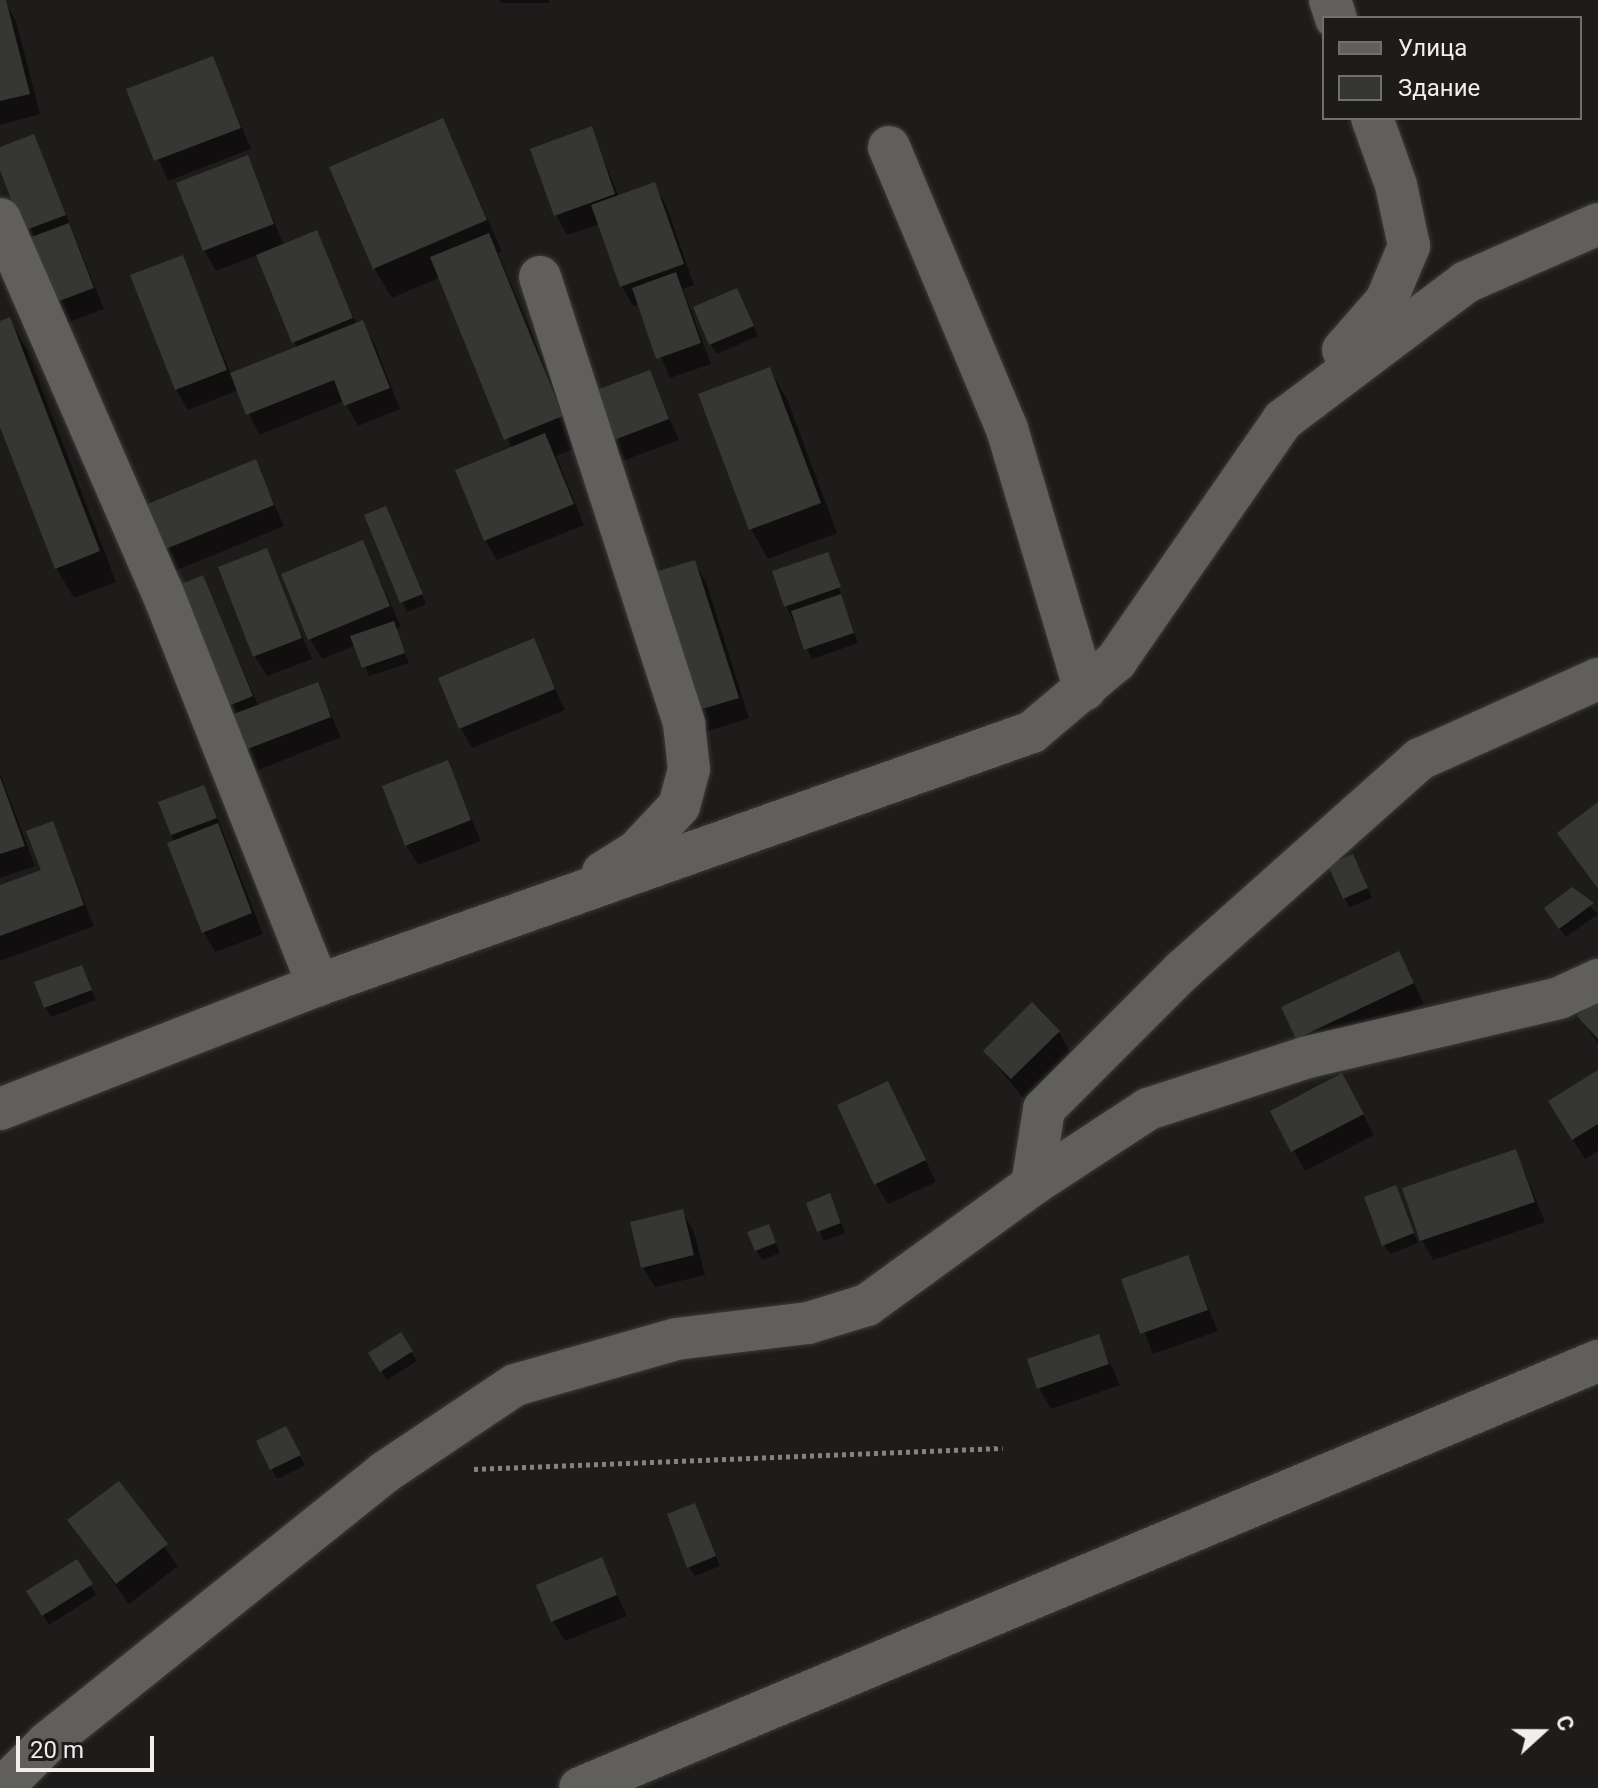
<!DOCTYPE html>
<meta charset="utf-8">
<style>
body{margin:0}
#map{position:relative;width:1598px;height:1788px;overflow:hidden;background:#1e1c1b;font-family:Roboto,sans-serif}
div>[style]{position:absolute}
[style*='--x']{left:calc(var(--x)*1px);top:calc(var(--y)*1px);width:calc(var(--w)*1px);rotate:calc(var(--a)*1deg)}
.shadow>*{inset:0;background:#0007}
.building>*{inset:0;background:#363633}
.path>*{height:5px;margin-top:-2.5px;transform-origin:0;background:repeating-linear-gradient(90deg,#848382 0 4px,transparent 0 8px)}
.roads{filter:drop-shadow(0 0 2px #3b3a39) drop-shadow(0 0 2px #3b3a39)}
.minor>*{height:42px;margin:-21px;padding:0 21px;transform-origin:21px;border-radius:21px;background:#605f5c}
span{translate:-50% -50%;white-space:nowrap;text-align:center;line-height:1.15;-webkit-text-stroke:6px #1e1c1b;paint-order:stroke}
.legend{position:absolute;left:1322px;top:16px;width:260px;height:104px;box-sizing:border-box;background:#1e1c1b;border:2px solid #72706f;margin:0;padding:10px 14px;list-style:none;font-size:24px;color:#f0efee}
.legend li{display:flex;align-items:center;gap:16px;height:40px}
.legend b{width:40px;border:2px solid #72706f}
.north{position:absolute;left:1502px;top:1692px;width:80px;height:80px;-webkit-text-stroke:6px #1e1c1b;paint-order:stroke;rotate:69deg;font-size:22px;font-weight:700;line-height:32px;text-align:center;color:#f0efee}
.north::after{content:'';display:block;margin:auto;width:28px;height:36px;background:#f0efee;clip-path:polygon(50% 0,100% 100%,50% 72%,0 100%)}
.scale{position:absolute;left:16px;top:1736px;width:138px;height:36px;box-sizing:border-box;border:4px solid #f0efee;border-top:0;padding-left:10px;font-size:24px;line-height:28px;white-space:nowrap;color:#f0efee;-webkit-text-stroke:6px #1e1c1b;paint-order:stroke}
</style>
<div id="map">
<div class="shadow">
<div style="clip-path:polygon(499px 0,549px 0,549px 3px,501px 3px)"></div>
<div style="clip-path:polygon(4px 1px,16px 21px,40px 114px,0 125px,0 2px)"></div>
<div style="clip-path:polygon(212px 58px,251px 149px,168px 181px,129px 90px)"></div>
<div style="clip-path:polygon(442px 120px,502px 251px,498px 253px,579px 447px,556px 456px,584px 525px,497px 560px,485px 540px,512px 449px,441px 277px,392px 298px,374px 268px)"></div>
<div style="clip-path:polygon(591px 129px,619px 197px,654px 184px,666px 205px,694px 285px,683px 289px,711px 364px,670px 378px,639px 304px,633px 306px,622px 286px,600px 224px,567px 235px,556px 215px)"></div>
<div style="clip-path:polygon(34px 136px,104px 309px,64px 324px,0 165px,0 149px)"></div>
<div style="clip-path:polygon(247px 158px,284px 245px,316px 233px,357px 325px,362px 323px,374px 343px,400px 409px,358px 426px,344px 401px,259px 435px,238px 390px,188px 410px,176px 389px,182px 257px,231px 374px,297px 348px,258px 255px,216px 271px,204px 250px)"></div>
<div style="clip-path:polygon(742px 300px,758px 336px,717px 354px,711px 344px)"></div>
<div style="clip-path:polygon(9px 319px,27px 350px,116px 582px,74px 598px,56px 568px,0 421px,0 323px)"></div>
<div style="clip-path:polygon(769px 369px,787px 399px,837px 533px,768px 559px,751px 529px)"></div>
<div style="clip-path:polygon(649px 373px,679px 440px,614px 464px,603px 444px)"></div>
<div style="clip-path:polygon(255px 462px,284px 526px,165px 575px,153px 554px)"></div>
<div style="clip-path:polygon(385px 508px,426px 604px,407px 612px,367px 516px)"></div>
<div style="clip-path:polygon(363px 543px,401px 627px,396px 629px,409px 663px,369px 676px,356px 645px,322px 659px,310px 639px)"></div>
<div style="clip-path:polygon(266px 551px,312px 659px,267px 676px,255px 656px)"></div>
<div style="clip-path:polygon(827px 554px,858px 643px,812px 659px,786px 606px)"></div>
<div style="clip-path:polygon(694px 562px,706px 582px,749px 718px,703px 733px,691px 712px)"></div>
<div style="clip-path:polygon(202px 578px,259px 707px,317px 684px,341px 737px,246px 775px,234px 754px)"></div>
<div style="clip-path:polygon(533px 641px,565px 710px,472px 748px,461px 728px)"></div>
<div style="clip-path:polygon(447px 763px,481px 841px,418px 865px,406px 845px)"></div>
<div style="clip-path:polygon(0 774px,35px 866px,0 878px)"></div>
<div style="clip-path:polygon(209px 797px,263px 934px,215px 952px,204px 932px,161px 803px)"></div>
<div style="clip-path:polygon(1598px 805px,1598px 890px,1560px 834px)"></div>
<div style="clip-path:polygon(52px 823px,94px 926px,0 961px,0 887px,43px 872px)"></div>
<div style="clip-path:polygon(1358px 866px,1372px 898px,1350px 907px,1344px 898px)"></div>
<div style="clip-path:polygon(1572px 890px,1598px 914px,1566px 937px,1552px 918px)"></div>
<div style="clip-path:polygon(1410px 974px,1424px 1004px,1310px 1058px,1298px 1038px)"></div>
<div style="clip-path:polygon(86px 977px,96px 1000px,51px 1017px,45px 1007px)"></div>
<div style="clip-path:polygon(1598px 1000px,1598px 1044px,1580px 1016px)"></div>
<div style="clip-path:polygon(1059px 1032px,1071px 1053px,1024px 1099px,985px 1051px)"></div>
<div style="clip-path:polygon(1598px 1072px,1598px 1151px,1585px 1159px,1562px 1122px)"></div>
<div style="clip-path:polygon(1353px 1096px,1374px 1135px,1305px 1171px,1273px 1112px)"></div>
<div style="clip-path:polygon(898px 1103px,936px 1182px,888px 1204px,876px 1184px)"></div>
<div style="clip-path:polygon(1516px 1151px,1545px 1222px,1433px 1260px,1422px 1240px)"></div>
<div style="clip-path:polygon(1395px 1188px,1418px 1243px,1390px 1254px,1384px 1245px)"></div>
<div style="clip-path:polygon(808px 1204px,835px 1205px,845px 1233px,824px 1241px)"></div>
<div style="clip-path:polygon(682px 1211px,694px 1232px,705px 1275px,655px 1287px,643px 1267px)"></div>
<div style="clip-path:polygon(773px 1236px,780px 1253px,762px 1260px,756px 1250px)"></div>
<div style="clip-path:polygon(1187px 1258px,1218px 1331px,1153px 1354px,1124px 1280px)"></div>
<div style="clip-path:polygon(400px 1335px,417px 1361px,387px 1380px,371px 1354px)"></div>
<div style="clip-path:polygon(1098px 1336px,1120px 1385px,1051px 1409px,1039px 1388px)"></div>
<div style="clip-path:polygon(285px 1429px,305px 1465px,277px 1479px,272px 1469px)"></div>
<div style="clip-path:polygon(119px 1484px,178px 1566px,129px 1604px,70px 1521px)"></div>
<div style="clip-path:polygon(694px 1505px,720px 1566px,695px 1576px,689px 1567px)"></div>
<div style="clip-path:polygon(601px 1560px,627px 1616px,565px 1641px,553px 1621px)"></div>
<div style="clip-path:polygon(76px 1562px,96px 1595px,49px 1625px,29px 1591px)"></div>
</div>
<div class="building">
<div style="clip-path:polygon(0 0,6px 0,30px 94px,0 101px)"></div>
<div style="clip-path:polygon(213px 56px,241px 128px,154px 161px,126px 89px)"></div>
<div style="clip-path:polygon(443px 118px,487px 220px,373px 269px,329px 167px)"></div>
<div style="clip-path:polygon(592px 126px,615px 194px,554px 216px,530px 149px)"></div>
<div style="clip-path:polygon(34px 134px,66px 215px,23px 231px,0 170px,0 147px)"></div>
<div style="clip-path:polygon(248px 155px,274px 224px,203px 251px,176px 183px)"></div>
<div style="clip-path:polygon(655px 182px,684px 264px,620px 287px,591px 205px)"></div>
<div style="clip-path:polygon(69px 223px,94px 288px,51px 304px,26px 239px)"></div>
<div style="clip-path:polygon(317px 230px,353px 318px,292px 343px,256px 255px)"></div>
<div style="clip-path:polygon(489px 233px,563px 416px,504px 440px,430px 257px)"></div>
<div style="clip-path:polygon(183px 255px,227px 370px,175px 390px,130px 275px)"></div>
<div style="clip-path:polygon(676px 272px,701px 343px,656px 359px,632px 288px)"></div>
<div style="clip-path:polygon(737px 288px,754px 326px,709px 345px,693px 307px)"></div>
<div style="clip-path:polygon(10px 317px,100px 551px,55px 569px,0 427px,0 321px)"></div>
<div style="clip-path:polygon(363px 320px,390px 388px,344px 406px,334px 380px,246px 415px,230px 373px)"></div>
<div style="clip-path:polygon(770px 367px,821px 503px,749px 530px,698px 394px)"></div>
<div style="clip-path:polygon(650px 370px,669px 419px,601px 445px,583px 395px)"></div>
<div style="clip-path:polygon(545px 433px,574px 504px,484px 541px,455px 470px)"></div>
<div style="clip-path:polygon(256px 459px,274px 505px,151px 555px,133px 510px)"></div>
<div style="clip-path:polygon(386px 506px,423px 594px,400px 603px,364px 515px)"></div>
<div style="clip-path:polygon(363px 540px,390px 606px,308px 640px,281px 574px)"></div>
<div style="clip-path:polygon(267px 548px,302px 638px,253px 657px,218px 567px)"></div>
<div style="clip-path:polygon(828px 552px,841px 587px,784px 607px,772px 571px)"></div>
<div style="clip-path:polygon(695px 560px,739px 698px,689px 713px,645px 575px)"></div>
<div style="clip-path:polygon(203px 575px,253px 696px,214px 712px,165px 591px)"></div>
<div style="clip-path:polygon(841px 594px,854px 633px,804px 650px,791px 611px)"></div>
<div style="clip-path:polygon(394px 621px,405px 653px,362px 668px,350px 636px)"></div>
<div style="clip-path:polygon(534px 638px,555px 689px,459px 729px,438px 678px)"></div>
<div style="clip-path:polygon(318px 682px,331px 717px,232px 755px,218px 720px)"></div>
<div style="clip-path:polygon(448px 760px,471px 820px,405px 846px,382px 786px)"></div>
<div style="clip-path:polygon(0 777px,25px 846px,0 854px)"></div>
<div style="clip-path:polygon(204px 785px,217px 818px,171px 835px,158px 802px)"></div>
<div style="clip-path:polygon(1598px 802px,1598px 889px,1557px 833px)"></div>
<div style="clip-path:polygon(53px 821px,84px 905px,0 936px,0 885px,41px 870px,26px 831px)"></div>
<div style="clip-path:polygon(218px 823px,252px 913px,202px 933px,167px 843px)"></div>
<div style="clip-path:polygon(1353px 854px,1368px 888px,1343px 899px,1328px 865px)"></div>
<div style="clip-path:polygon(1572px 887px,1594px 903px,1559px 929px,1544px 908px)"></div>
<div style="clip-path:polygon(1399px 951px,1414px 983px,1296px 1039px,1281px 1007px)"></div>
<div style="clip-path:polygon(82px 965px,92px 990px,44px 1008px,34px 982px)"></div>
<div style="clip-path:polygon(1598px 997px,1598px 1039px,1577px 1016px)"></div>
<div style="clip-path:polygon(1032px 1002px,1060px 1031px,1011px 1079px,983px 1051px)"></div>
<div style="clip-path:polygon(1598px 1070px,1598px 1124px,1572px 1140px,1548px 1101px)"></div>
<div style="clip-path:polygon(1342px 1073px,1364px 1114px,1291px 1152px,1270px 1111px)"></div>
<div style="clip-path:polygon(888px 1081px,926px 1160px,874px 1185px,837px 1105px)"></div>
<div style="clip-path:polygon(1516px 1149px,1535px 1202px,1420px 1241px,1402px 1188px)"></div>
<div style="clip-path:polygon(1396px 1185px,1414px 1233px,1382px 1246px,1364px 1197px)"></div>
<div style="clip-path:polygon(830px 1193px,841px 1223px,817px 1232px,806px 1203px)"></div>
<div style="clip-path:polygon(683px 1209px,694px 1255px,641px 1268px,630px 1222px)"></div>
<div style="clip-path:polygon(769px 1224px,776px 1243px,755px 1251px,747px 1232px)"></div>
<div style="clip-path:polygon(1188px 1255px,1208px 1310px,1140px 1334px,1121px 1279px)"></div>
<div style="clip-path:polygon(401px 1332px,413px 1351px,380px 1372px,368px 1353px)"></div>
<div style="clip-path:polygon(1099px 1334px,1109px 1364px,1037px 1389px,1027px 1359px)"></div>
<div style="clip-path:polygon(286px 1426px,301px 1455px,270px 1470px,256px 1441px)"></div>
<div style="clip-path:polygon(119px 1481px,168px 1544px,116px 1584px,67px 1520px)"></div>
<div style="clip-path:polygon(695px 1503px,716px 1556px,687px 1568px,667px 1514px)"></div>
<div style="clip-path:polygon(602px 1557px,617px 1595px,551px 1622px,536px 1585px)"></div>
<div style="clip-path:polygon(77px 1559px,93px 1584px,42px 1616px,26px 1591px)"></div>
</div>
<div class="path">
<div style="--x:474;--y:1469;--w:529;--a:-2.27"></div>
</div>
<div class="roads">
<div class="minor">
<div style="--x:1330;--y:0;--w:19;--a:72"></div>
<div style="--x:889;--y:147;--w:306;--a:67.3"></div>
<div style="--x:1007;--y:429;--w:272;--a:73.4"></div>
<div style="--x:0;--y:219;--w:406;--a:66.5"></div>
<div style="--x:162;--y:591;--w:424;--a:68.4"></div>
<div style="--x:540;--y:277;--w:470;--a:72.1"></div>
<div style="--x:684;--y:724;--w:45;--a:83.7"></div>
<div style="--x:689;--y:769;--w:38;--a:105"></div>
<div style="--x:679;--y:806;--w:62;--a:133"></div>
<div style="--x:637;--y:851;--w:40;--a:148"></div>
<div style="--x:1343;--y:350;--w:65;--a:-48.7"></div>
<div style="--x:1386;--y:301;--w:60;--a:-67.3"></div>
<div style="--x:1409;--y:246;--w:62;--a:-102"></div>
<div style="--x:1396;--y:185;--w:71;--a:-109.7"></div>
<div style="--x:0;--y:1109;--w:341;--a:-21.3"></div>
<div style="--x:318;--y:985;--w:757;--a:-19.51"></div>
<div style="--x:1032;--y:732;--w:110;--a:-40.2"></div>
<div style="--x:1116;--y:661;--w:293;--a:-55.3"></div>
<div style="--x:1283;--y:420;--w:229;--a:-37"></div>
<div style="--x:1466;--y:282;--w:144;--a:-23.7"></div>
<div style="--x:1032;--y:1185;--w:77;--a:-81"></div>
<div style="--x:1044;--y:1109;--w:197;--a:-45"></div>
<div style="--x:1183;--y:970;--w:317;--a:-41.7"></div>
<div style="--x:1420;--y:759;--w:195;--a:-24.2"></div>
<div style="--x:2;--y:1788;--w:64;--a:-45"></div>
<div style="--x:47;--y:1743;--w:433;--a:-38.7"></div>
<div style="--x:385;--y:1472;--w:156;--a:-33.8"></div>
<div style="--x:515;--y:1385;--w:167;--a:-15.9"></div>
<div style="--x:676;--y:1339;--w:133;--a:-6.9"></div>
<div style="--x:808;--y:1323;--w:62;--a:-17"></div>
<div style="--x:867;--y:1305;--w:204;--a:-36"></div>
<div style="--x:1032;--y:1185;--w:139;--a:-33.2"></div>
<div style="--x:1148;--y:1109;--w:168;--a:-18"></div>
<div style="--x:1308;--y:1057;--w:258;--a:-13.2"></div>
<div style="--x:1559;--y:998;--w:43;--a:-24.8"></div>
<div style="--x:580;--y:1788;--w:1104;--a:-22.76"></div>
</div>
</div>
<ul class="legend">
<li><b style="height:10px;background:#605f5c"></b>Улица</li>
<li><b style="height:22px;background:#363633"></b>Здание</li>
</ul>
<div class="north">С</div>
<div class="scale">20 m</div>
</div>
